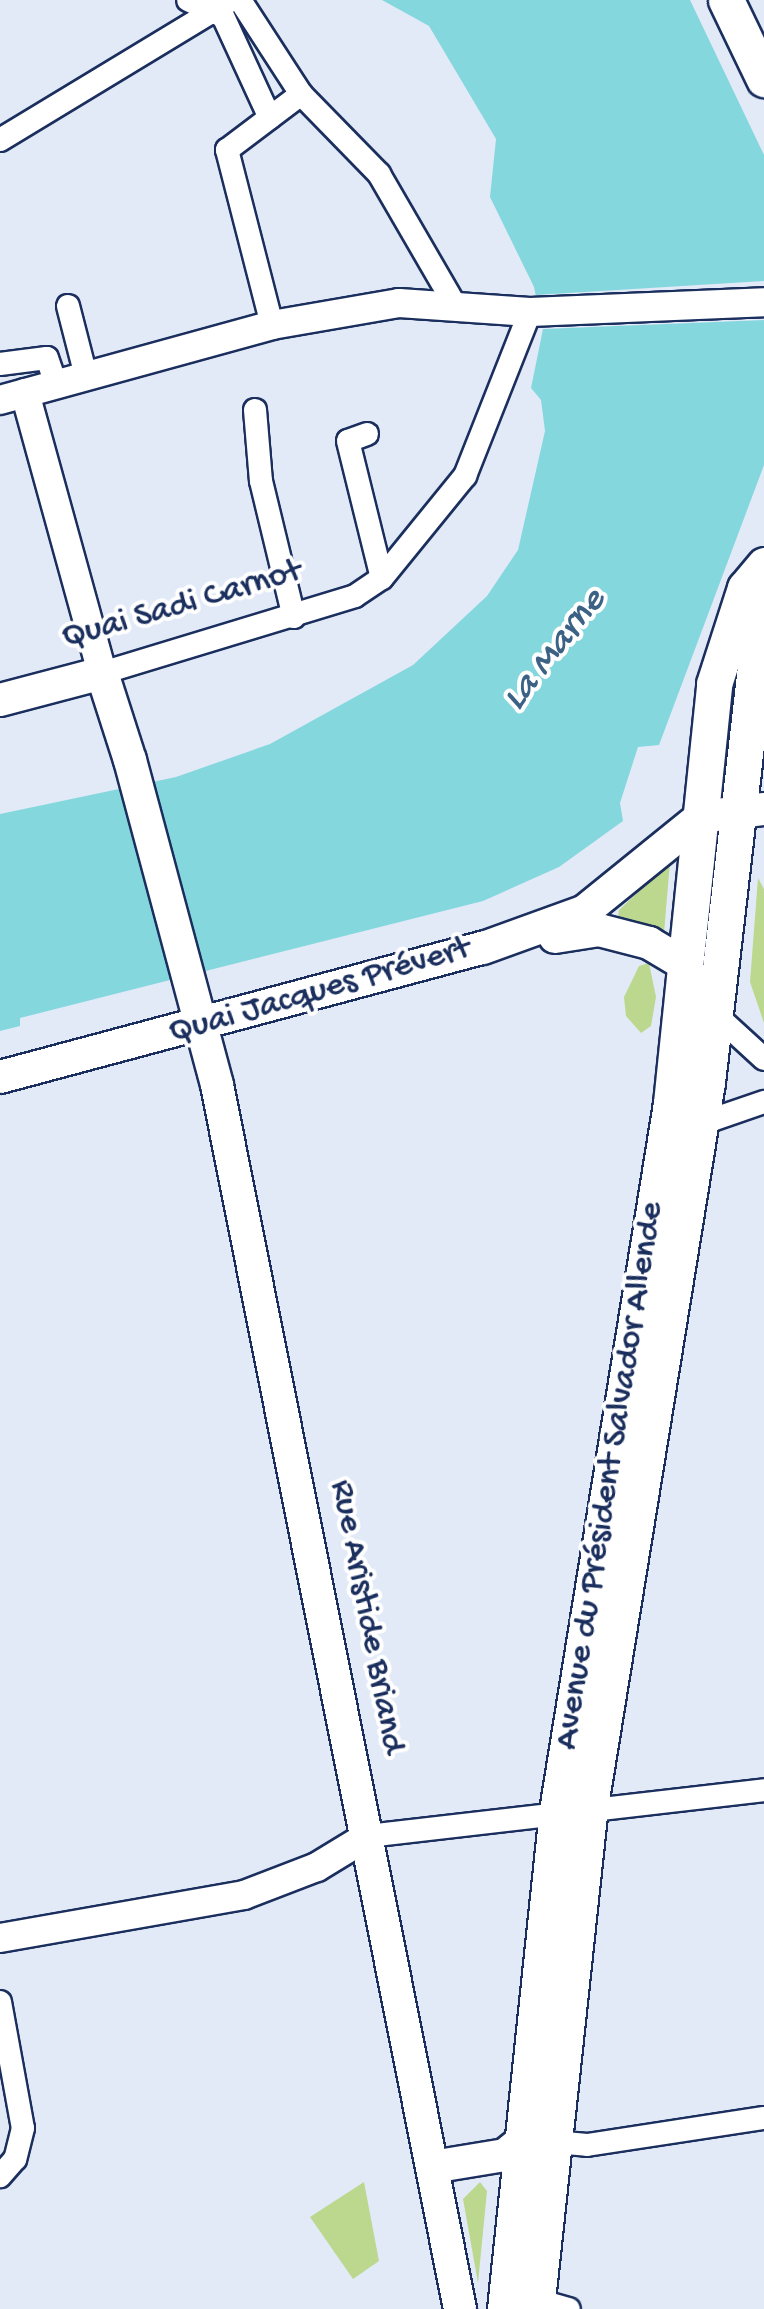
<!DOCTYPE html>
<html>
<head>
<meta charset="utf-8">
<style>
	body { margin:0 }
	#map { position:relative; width:764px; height:2309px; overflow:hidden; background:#e2eaf8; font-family:"Gochi Hand",sans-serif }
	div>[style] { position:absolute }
	.green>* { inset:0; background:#bcd78e }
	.water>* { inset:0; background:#85d7de }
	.pier>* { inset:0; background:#e2eaf8 }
	.roads { filter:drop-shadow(2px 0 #1b2f5e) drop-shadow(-2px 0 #1b2f5e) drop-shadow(0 2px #1b2f5e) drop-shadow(0 -2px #1b2f5e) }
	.minor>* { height:22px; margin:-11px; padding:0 11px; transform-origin:11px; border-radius:11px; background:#fff }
	.tertiary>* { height:28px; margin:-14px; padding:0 14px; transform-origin:14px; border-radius:14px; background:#fff }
	.secondary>* { height:32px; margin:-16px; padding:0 16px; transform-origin:16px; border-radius:16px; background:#fff }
	.primary>* { height:35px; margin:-17.5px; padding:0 17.5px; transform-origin:17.5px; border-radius:17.5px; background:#fff }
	span { translate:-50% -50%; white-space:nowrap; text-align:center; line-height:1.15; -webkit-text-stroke:8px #fff; paint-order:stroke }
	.street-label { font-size:35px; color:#1b2f5e }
	.water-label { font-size:38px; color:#3b6184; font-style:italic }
</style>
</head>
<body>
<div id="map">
	<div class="green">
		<div style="clip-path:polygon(670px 862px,664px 933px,618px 917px,619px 910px)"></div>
		<div style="clip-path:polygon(758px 878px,764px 889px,764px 1023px,750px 982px)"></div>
		<div style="clip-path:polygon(649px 963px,656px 997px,651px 1026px,641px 1033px,626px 1016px,624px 997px,639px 966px)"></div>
		<div style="clip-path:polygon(364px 2182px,379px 2261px,353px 2279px,310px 2217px)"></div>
		<div style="clip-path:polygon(480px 2182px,487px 2191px,478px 2283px,463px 2199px)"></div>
	</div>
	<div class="water">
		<div style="clip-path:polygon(382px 0,690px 0,764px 155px,764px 465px,659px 745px,638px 747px,620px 803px,623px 821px,559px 867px,483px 901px,20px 1018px,20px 1026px,0 1031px,0 814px,176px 777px,270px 744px,413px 665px,487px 596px,518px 550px,545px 431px,541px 400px,531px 388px,543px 329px,534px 287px,490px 197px,496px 139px,429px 26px)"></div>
	</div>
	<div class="pier">
		<div style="clip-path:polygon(764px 281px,764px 320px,543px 329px,536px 295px)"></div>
	</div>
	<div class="roads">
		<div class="minor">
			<div style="left:188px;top:0;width:38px;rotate:25deg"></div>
			<div style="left:223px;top:16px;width:112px;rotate:65.3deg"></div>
			<div style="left:240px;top:0;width:112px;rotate:57deg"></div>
			<div style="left:301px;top:94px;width:112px;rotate:45.7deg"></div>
			<div style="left:379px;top:174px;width:154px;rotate:59.9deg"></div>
			<div style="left:0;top:140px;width:270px;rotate:-31.2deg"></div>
			<div style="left:68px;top:306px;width:72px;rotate:75.6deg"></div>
			<div style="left:272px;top:325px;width:181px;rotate:-104.4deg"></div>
			<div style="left:227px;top:150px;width:93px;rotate:-37.1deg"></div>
			<div style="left:0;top:364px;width:47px;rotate:-7.3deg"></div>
			<div style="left:47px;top:358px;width:28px;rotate:71deg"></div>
			<div style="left:255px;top:410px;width:71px;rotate:85.2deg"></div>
			<div style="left:261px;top:481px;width:140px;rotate:76.4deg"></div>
			<div style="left:367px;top:434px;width:20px;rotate:160deg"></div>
			<div style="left:348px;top:441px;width:141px;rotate:76.1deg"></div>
			<div style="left:102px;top:673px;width:264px;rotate:-16.9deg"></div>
			<div style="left:355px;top:596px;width:32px;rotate:-34deg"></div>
			<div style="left:382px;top:578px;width:132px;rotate:-50.9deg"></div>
			<div style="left:465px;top:476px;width:176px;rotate:-68.4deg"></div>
			<div style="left:716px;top:1015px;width:65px;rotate:42.5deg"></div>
			<div style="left:700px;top:1124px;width:68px;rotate:-19deg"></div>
			<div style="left:368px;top:1836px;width:399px;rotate:-6.6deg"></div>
			<div style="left:0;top:2002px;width:128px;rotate:79.7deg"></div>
			<div style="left:23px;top:2128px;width:32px;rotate:104deg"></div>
			<div style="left:15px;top:2159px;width:23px;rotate:131deg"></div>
			<div style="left:554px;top:2142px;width:33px;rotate:5deg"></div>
			<div style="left:587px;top:2145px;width:179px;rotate:-8.7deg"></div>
			<div style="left:537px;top:2300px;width:33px;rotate:16deg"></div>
		</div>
		<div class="tertiary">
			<div style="left:25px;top:393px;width:290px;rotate:74.6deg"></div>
			<div style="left:0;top:400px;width:282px;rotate:-15.4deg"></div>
			<div style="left:272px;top:325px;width:129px;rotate:-9.8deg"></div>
			<div style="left:399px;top:303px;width:131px;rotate:3.9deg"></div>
			<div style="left:530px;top:312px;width:234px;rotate:-2.4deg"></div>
			<div style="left:0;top:1938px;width:248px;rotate:-10deg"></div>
			<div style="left:244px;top:1895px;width:78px;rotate:-21deg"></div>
			<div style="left:317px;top:1867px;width:60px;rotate:-31.3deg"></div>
		</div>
		<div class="secondary">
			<div style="left:0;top:700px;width:106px;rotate:-14.8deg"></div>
			<div style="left:102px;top:673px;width:91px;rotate:72.2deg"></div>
			<div style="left:130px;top:760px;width:336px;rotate:75deg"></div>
			<div style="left:217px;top:1085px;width:1248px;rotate:78.77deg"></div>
			<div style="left:555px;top:937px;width:45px;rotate:-9deg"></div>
			<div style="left:599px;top:930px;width:52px;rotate:14.6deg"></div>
			<div style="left:649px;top:943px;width:43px;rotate:30.7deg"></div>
			<div style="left:686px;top:965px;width:21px;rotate:76deg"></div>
			<div style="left:0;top:1077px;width:500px;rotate:-15deg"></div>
			<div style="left:483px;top:948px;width:109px;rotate:-19.9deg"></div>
			<div style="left:585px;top:911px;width:149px;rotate:-39deg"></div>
			<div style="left:701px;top:817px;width:64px;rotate:-7.2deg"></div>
			<div style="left:432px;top:2167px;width:74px;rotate:-9.3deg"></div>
			<div style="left:505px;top:2155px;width:21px;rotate:-39deg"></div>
		</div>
		<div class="primary">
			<div style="left:726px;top:0;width:88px;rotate:64.3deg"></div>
			<div style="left:505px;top:2309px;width:501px;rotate:-84.04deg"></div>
			<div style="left:557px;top:1811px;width:717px;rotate:-80.85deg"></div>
			<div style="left:671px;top:1103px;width:421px;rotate:-84.1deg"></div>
			<div style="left:714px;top:684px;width:101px;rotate:-72.1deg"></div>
			<div style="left:745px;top:588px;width:30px;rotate:-50deg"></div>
			<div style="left:536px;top:2309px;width:507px;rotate:-83.88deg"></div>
			<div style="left:590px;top:1805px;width:732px;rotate:-80.81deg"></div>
			<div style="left:707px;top:1082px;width:499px;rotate:-83.4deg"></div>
		</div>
	</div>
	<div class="street-label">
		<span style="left:182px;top:606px;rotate:-16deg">Quai Sadi Carnot</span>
		<span style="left:320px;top:992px;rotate:-16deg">Quai Jacques Prévert</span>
		<span style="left:611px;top:1476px;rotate:-81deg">Avenue du Président Salvador Allende</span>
		<span style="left:366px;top:1617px;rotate:79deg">Rue Aristide Briand</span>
	</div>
	<div class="water-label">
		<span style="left:556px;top:651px;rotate:-52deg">La Marne</span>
	</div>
</div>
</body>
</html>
